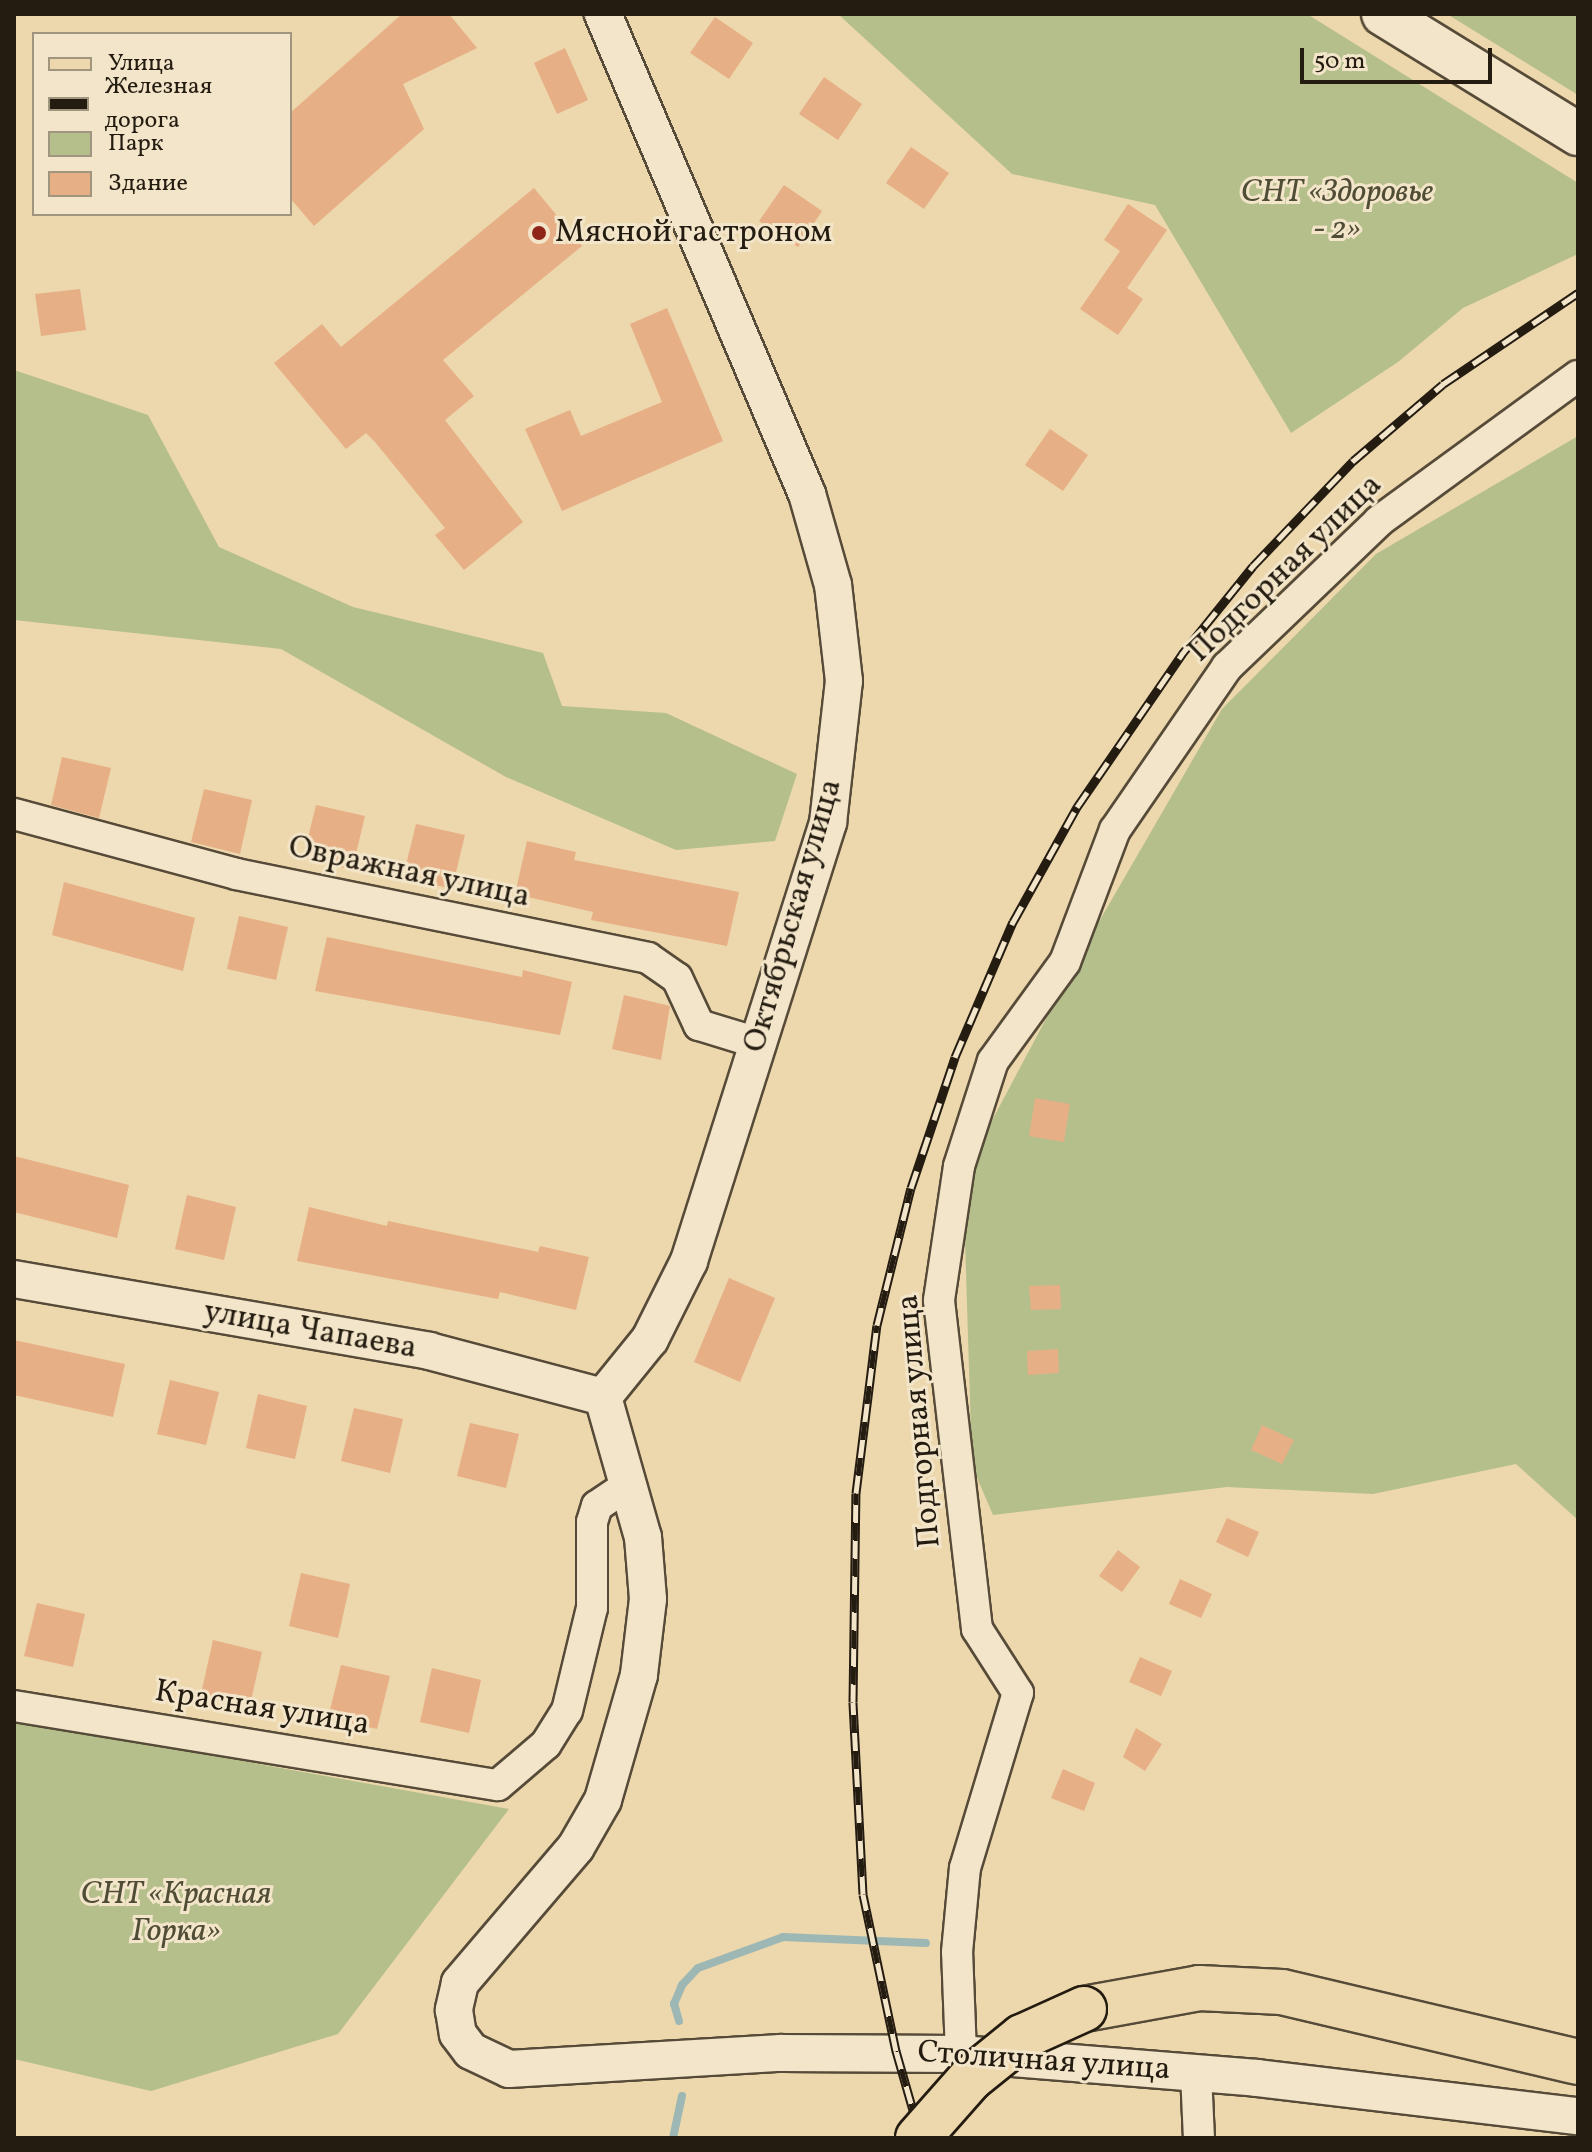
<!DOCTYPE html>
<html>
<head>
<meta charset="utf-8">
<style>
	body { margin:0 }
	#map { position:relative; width:1592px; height:2152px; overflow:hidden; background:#edd7ac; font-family:Vollkorn,serif }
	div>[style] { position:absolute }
	.green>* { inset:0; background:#b5bf8c }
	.stream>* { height:8px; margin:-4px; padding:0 4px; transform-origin:4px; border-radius:4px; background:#9db7b4 }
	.building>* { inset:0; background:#e7af86 }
	.roads { filter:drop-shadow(2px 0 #564b38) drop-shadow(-2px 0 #564b38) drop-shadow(0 2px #564b38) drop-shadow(0 -2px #564b38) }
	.minor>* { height:30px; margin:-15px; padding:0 15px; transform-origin:15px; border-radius:15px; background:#f3e5c9 }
	.tertiary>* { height:36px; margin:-18px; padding:0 18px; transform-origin:18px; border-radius:18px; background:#f3e5c9 }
	.secondary>* { height:42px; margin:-21px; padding:0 21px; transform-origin:21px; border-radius:21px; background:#f3e5c9 }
	.primary>* { height:44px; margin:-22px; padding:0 22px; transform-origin:22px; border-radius:22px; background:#edd7ac }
	.rail>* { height:9px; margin-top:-4.5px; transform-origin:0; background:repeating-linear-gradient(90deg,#f3e5c9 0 18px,#241c11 0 36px); box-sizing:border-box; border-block:2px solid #241c11 }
	.bridges { filter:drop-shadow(2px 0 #241c11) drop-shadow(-2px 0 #241c11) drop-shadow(0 2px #241c11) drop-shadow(0 -2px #241c11) }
	.primary-bridge>* { height:44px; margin:-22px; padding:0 22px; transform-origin:22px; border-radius:22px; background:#edd7ac }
	.dots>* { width:22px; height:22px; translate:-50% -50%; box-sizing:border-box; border:4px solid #f3e5c9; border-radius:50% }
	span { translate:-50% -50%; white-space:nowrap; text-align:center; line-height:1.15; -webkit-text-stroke:6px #f3e5c9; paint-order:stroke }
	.park-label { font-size:32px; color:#504d36; font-style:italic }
	.poi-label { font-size:32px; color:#241c11 }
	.left { translate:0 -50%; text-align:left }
	.street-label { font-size:32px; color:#241c11 }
	.frame { position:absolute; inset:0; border:16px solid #241c11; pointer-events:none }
	.legend { position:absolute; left:32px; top:32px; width:260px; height:184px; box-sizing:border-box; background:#f3e5c9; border:2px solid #a0957f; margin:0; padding:10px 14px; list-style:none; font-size:24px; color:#241c11 }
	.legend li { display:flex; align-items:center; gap:16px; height:40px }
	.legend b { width:40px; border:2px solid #a0957f }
	.scale { position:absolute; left:1300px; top:48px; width:192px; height:36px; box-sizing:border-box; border:4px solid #241c11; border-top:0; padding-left:10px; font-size:24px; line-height:28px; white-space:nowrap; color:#241c11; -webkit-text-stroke:6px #f3e5c9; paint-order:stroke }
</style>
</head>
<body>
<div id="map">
	<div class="green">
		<div style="clip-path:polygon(838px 14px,1307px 14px,1578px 183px,1578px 254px,1463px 308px,1398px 362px,1291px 433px,1155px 205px,1012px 174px)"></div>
		<div style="clip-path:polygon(1447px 14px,1578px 14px,1578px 95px)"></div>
		<div style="clip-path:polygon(14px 370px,148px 415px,219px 547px,353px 607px,543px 653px,562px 706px,666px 713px,797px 774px,775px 841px,676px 850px,506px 777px,281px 649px,14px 620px)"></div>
		<div style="clip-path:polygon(1578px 436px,1578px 1520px,1516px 1464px,1373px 1494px,1227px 1487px,993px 1515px,972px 1466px,963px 1175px,1082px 951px,1222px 709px,1376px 554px)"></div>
		<div style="clip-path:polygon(14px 1720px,509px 1809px,338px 2034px,151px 2091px,14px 2059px)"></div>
	</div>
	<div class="stream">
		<div style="left:679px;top:2021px;width:18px;rotate:-106deg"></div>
		<div style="left:674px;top:2004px;width:21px;rotate:-67deg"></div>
		<div style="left:682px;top:1985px;width:23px;rotate:-47deg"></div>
		<div style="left:698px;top:1968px;width:90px;rotate:-20deg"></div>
		<div style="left:783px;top:1937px;width:143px;rotate:2.4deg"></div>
		<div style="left:673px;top:2138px;width:43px;rotate:-77.9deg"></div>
	</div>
	<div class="building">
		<div style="clip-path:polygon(402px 14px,449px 14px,477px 48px,403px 84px,424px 129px,314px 226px,290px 198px,290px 113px)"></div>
		<div style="clip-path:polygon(715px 17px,753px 43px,729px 79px,690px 53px)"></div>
		<div style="clip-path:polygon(565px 48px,588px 100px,557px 114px,534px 63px)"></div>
		<div style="clip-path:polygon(824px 77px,862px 104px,838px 140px,799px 114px)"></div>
		<div style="clip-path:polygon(911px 147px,949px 173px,924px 209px,886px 183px)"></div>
		<div style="clip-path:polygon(784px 185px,822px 211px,798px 247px,759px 221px)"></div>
		<div style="clip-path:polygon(534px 188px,582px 246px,443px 360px,474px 396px,445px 420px,523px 522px,464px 570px,435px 535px,445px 528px,375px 442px,366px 433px,346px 449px,274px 363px,322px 324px,341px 347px)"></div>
		<div style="clip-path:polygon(1128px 204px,1167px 230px,1127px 288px,1143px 299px,1118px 335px,1080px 309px,1120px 251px,1104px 240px)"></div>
		<div style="clip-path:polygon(80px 289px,86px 330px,41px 336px,35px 294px)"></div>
		<div style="clip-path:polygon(667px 308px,723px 441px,562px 511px,525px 429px,570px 410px,581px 436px,662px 402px,630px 324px)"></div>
		<div style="clip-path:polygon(1050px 429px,1088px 455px,1063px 491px,1025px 465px)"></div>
		<div style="clip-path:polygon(62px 757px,111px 768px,99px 818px,51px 805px)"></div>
		<div style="clip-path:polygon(204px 789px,252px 800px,240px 854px,191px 842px)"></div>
		<div style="clip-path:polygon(316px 805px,365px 816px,352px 870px,303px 858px)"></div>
		<div style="clip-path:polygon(416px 824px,465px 835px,452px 889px,403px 877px)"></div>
		<div style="clip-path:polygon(527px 841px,576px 852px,574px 860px,739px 892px,727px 946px,591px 920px,593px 912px,515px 894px)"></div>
		<div style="clip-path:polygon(64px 882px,195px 918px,183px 971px,52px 935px)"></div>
		<div style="clip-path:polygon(239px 916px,288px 927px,276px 980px,227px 969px)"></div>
		<div style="clip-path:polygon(327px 937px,522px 977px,523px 970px,572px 982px,560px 1035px,315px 991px)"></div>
		<div style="clip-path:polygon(624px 995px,670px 1006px,661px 1060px,612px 1049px)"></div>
		<div style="clip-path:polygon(1035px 1098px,1070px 1104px,1064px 1142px,1029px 1136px)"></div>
		<div style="clip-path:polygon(14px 1156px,129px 1185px,117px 1238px,14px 1212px)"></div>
		<div style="clip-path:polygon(187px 1195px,236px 1207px,224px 1260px,175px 1249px)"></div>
		<div style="clip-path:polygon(309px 1207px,387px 1226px,388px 1221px,538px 1252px,540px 1246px,589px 1257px,576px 1310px,500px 1292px,498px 1299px,297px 1261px)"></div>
		<div style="clip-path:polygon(729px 1278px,775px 1298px,740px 1382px,694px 1362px)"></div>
		<div style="clip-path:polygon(1060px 1285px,1061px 1309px,1031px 1310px,1029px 1286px)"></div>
		<div style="clip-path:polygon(14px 1340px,125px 1364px,113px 1417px,14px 1395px)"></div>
		<div style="clip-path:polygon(1058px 1349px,1059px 1373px,1028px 1375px,1027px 1351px)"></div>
		<div style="clip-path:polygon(170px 1380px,219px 1392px,206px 1445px,157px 1434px)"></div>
		<div style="clip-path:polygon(258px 1394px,307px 1406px,295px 1459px,246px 1448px)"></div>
		<div style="clip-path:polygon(354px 1408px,403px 1419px,390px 1473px,341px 1461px)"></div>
		<div style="clip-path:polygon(470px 1423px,519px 1434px,506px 1488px,457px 1476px)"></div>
		<div style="clip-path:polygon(1262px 1425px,1294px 1440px,1282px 1464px,1251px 1450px)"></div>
		<div style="clip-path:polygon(1227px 1518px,1259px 1532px,1248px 1557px,1216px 1542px)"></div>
		<div style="clip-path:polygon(1118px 1550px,1140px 1567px,1122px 1592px,1099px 1576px)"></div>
		<div style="clip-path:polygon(301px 1573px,350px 1584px,338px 1638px,289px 1626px)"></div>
		<div style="clip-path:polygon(1180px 1579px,1212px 1594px,1201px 1618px,1169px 1604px)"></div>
		<div style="clip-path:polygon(37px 1603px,85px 1614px,73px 1667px,24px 1656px)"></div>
		<div style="clip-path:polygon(213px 1640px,262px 1652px,250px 1705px,201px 1694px)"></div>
		<div style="clip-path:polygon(1140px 1657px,1172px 1671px,1161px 1696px,1129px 1682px)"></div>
		<div style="clip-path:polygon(341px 1665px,390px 1676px,377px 1729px,328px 1718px)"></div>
		<div style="clip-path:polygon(432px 1668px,481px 1680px,469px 1733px,420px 1722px)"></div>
		<div style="clip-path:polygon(1136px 1728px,1162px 1744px,1145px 1771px,1123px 1757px)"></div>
		<div style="clip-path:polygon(1063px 1769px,1095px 1783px,1084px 1811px,1051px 1798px)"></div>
	</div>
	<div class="roads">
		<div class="minor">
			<div style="left:14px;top:814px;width:230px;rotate:15.1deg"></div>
			<div style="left:236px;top:874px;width:420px;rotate:11.5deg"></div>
			<div style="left:648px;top:958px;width:35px;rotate:35deg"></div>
			<div style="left:677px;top:978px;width:52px;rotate:64.9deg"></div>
			<div style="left:699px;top:1025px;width:62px;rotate:17deg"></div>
			<div style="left:14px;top:1706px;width:490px;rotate:9.3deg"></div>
			<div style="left:498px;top:1785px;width:63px;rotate:-40.5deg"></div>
			<div style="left:546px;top:1744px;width:39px;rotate:-58deg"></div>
			<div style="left:567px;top:1711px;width:106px;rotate:-76.4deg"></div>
			<div style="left:592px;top:1608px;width:86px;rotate:-90deg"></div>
			<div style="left:592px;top:1522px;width:17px;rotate:-73deg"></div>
			<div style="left:597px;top:1506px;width:37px;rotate:-34deg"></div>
			<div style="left:961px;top:2054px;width:102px;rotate:-92.2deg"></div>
			<div style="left:957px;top:1952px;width:84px;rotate:-84.6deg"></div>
			<div style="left:965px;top:1868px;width:183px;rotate:-73.2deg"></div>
			<div style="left:1018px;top:1693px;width:76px;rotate:-122.6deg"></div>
			<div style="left:977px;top:1629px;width:331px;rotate:-96.6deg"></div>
			<div style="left:939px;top:1300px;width:135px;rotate:-81.5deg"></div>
			<div style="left:959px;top:1166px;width:110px;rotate:-72.1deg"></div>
			<div style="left:993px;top:1061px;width:122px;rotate:-54deg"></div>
			<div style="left:1065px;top:962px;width:141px;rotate:-69.3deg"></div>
			<div style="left:1115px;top:830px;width:198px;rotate:-55.5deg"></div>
			<div style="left:1227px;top:667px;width:211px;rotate:-43.8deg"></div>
			<div style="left:1379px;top:521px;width:246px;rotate:-36.1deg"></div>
			<div style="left:1196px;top:2073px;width:65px;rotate:87.4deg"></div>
		</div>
		<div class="tertiary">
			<div style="left:14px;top:1279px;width:421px;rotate:9.8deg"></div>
			<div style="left:429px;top:1351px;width:180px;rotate:14.8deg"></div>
			<div style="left:603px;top:1397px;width:146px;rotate:74.1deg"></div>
			<div style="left:643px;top:1537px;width:62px;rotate:85.4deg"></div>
			<div style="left:648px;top:1599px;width:77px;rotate:96.8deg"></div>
			<div style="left:639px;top:1675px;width:130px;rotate:106.1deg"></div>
			<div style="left:603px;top:1800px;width:54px;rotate:119.9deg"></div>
			<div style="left:576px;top:1847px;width:179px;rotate:130.5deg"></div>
			<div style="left:460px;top:1983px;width:28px;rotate:103deg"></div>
			<div style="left:454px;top:2010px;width:24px;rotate:81deg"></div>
			<div style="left:458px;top:2034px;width:21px;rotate:53deg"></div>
			<div style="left:471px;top:2051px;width:42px;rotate:25.3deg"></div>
			<div style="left:509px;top:2069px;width:272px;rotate:-3.4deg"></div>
			<div style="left:781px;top:2053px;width:180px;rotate:0.3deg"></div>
			<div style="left:961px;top:2054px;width:297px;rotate:4.6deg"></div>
			<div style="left:1257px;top:2078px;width:323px;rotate:6.8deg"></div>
			<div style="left:603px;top:1397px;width:75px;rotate:-51deg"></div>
			<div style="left:650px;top:1339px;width:87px;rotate:-63.4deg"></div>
			<div style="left:689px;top:1261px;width:460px;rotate:-72.4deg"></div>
			<div style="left:828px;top:823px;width:143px;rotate:-83.6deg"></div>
			<div style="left:844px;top:681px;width:97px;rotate:-96.5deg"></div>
			<div style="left:833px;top:585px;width:95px;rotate:-105.9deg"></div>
			<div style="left:807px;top:494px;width:522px;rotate:-113.03deg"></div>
		</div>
		<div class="secondary">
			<div style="left:1383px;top:14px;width:229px;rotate:31.6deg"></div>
		</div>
		<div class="primary">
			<div style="left:1084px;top:2009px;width:117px;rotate:-10.3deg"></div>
			<div style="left:1199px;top:1988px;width:83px;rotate:2.8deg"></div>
			<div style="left:1282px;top:1992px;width:304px;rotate:13.3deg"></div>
		</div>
	</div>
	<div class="rail">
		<div style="left:921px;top:2138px;width:91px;rotate:-106deg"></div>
		<div style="left:896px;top:2051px;width:160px;rotate:-101.9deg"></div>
		<div style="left:863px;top:1894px;width:192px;rotate:-93deg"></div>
		<div style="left:853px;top:1702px;width:209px;rotate:-89.2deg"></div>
		<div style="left:856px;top:1493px;width:169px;rotate:-82.9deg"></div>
		<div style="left:877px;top:1325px;width:141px;rotate:-76.1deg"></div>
		<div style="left:911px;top:1188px;width:138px;rotate:-71.4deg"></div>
		<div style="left:955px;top:1057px;width:147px;rotate:-66.8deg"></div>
		<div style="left:1013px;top:922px;width:132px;rotate:-60.9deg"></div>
		<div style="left:1077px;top:807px;width:186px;rotate:-55.5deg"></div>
		<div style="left:1182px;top:654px;width:113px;rotate:-51.1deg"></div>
		<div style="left:1253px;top:566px;width:145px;rotate:-46.4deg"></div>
		<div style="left:1353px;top:461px;width:118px;rotate:-40.5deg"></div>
		<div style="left:1443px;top:384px;width:163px;rotate:-34deg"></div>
	</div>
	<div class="bridges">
		<div class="primary-bridge">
			<div style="left:918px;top:2138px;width:79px;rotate:-48.6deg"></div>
			<div style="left:970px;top:2079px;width:67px;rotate:-38.9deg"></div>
			<div style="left:1022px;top:2037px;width:68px;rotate:-24.3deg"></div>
		</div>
	</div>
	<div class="dots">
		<div style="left:539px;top:233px;background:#8f2418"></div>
	</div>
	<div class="park-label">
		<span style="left:1337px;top:212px">СНТ «Здоровье<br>- 2»</span>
		<span style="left:176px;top:1914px">СНТ «Красная<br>Горка»</span>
	</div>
	<div class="poi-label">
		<span class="left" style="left:555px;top:233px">Мясной гастроном</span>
	</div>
	<div class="street-label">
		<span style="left:1286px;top:569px;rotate:-44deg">Подгорная улица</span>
		<span style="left:409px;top:873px;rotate:12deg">Овражная улица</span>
		<span style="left:794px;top:916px;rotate:-74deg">Октябрьская улица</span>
		<span style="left:310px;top:1331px;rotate:10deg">улица Чапаева</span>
		<span style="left:920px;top:1421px;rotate:-95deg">Подгорная улица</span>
		<span style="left:262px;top:1709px;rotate:9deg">Красная улица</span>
		<span style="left:1044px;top:2062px;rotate:4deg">Столичная улица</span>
	</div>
	<div class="frame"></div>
	<ul class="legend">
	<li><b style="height:10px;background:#edd7ac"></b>Улица</li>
	<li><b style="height:10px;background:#241c11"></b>Железная дорога</li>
	<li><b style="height:22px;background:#b5bf8c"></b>Парк</li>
	<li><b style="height:22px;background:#e7af86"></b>Здание</li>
	</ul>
	<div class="scale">50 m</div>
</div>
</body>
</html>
